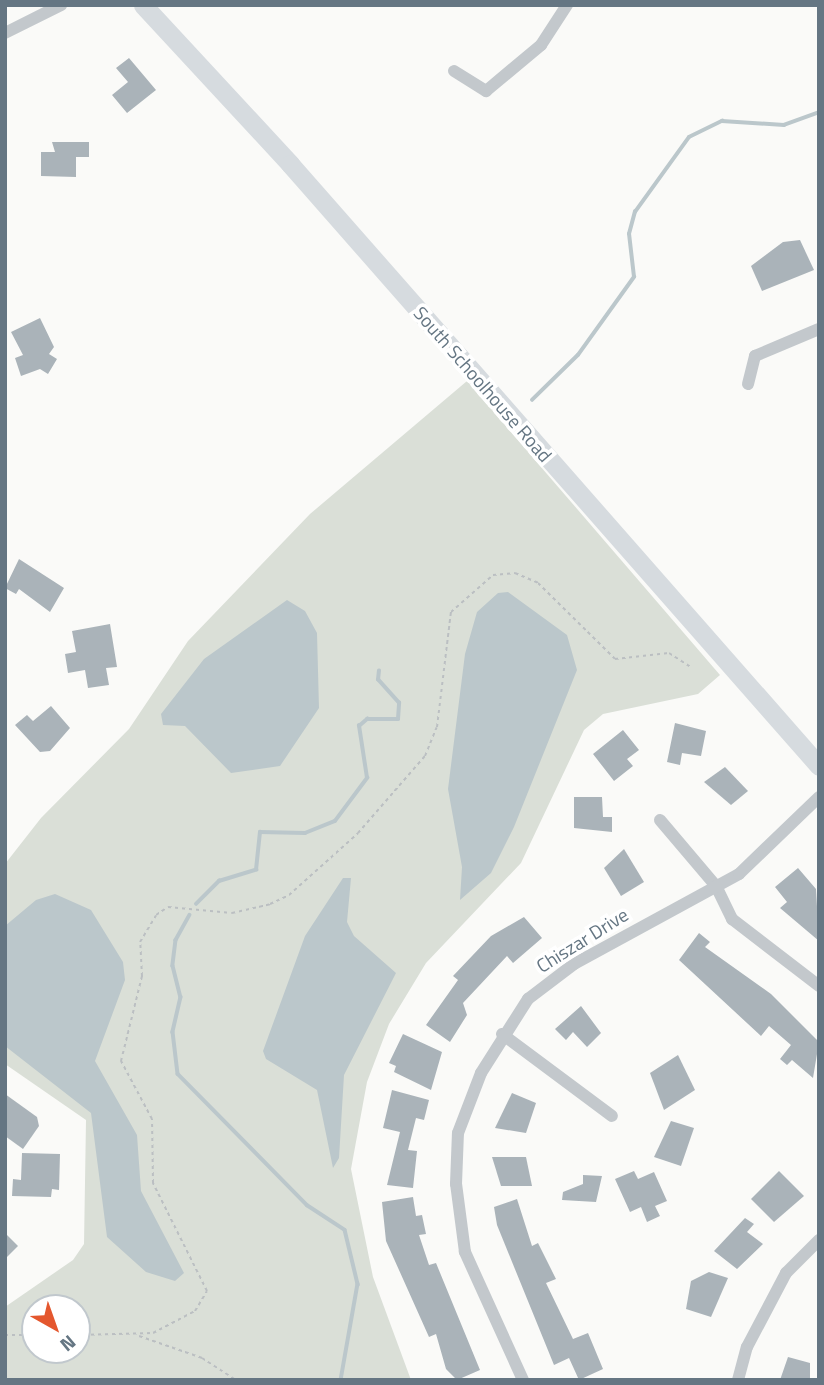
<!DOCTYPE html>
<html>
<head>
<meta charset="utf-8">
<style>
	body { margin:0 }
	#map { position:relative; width:824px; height:1385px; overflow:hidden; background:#fafaf8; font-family:"Titillium Web",sans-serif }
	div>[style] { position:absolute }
	.green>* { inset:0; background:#dadfd7 }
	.water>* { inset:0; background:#bbc7cb }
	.stream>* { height:3.5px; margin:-1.75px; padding:0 1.75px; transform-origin:1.75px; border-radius:1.75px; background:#bbc7cb }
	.building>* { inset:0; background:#aab3b9 }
	.path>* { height:2px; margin-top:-1px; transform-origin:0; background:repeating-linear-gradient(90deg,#bbbfc2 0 3.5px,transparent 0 7px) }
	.street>* { height:12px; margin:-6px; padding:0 6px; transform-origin:6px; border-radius:6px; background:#c3c8cc }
	.secondary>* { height:19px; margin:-9.5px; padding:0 9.5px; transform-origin:9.5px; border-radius:9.5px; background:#d6dbdf }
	span { translate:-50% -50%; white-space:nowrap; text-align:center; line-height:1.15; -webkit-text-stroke:7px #fff; paint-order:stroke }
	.street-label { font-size:19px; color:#657683 }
	.frame { position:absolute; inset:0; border:7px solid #657683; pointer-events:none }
	.north { position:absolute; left:21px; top:1294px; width:70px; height:70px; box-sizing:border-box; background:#fff; border:2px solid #c1c8cd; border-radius:50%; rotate:140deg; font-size:19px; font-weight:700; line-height:28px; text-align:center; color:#657683 }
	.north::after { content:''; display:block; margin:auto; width:24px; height:32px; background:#e4572e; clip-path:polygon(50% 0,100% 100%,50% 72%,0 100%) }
</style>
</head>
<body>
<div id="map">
	<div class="green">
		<div style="clip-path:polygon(evenodd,467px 381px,720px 675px,698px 694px,603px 714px,584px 730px,521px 863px,426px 963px,389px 1024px,367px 1082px,351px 1169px,373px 1277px,411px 1380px,5px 1380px,5px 1307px,73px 1260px,84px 1244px,86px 1120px,5px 1064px,5px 864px,41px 818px,129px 729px,188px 641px,310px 514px,467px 381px,35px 1308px,77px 1308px,77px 1350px,35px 1350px,35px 1308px)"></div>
	</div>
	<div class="water">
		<div style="clip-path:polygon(508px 592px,567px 635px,577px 670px,514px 827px,491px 873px,460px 900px,462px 867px,448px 789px,465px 654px,477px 612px,498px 593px)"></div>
		<div style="clip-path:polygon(287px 600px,305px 611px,317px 633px,319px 708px,280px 766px,231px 773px,185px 726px,163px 725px,161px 714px,204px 659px)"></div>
		<div style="clip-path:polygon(343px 878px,351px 878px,347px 922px,354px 936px,396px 973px,344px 1075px,339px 1158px,333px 1168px,317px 1090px,266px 1059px,263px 1051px,305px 936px)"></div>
		<div style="clip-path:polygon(55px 894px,91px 910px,123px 962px,125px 980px,95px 1061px,137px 1135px,141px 1191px,184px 1273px,175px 1281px,146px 1272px,107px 1237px,91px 1113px,5px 1046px,5px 926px,36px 900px)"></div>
	</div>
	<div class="stream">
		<div style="left:532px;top:400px;width:64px;rotate:-44.4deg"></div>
		<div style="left:578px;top:355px;width:96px;rotate:-54.3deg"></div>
		<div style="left:634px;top:277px;width:43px;rotate:-96.6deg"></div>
		<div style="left:629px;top:234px;width:23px;rotate:-75deg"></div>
		<div style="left:635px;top:212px;width:92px;rotate:-54.2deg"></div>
		<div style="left:689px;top:137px;width:37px;rotate:-26deg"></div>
		<div style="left:722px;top:121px;width:62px;rotate:3.7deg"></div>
		<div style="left:784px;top:125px;width:37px;rotate:-20deg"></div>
		<div style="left:196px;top:904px;width:33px;rotate:-45deg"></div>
		<div style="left:219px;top:881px;width:39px;rotate:-17deg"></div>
		<div style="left:256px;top:870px;width:38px;rotate:-84deg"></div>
		<div style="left:260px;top:832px;width:45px;rotate:1.3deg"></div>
		<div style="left:305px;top:833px;width:32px;rotate:-22deg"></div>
		<div style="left:335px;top:821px;width:54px;rotate:-53.3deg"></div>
		<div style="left:367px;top:778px;width:53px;rotate:-98.7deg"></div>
		<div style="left:359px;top:726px;width:11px;rotate:-41deg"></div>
		<div style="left:367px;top:719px;width:31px"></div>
		<div style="left:398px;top:719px;width:16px;rotate:-86deg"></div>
		<div style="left:399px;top:703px;width:31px;rotate:-132deg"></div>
		<div style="left:378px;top:680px;width:9px;rotate:-84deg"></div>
		<div style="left:190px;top:915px;width:29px;rotate:119deg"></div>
		<div style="left:176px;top:940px;width:26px;rotate:97deg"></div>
		<div style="left:173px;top:966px;width:32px;rotate:76deg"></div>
		<div style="left:181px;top:997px;width:36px;rotate:103deg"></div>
		<div style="left:173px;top:1032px;width:42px;rotate:83.2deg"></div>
		<div style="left:178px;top:1074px;width:184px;rotate:45.4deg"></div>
		<div style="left:307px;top:1205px;width:45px;rotate:33.3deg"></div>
		<div style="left:345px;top:1230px;width:56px;rotate:76.5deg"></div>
		<div style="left:358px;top:1284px;width:97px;rotate:100deg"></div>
	</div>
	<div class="building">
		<div style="clip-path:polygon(129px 58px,156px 90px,127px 113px,112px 95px,128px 82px,116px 68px)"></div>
		<div style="clip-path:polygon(52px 142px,89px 142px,89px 157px,76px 157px,76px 177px,41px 176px,41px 152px,55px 152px)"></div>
		<div style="clip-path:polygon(800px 240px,814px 270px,762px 291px,751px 266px,783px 242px)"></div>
		<div style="clip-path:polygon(40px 318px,54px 347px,49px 354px,57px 359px,48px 374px,40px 369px,21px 376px,15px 358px,23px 355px,11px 332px)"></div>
		<div style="clip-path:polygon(19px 559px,64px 588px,50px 612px,19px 589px,16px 594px,5px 588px)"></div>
		<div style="clip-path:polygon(110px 624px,117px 667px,106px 668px,109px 685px,88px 688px,85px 670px,68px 673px,65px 654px,76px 652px,72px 631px)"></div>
		<div style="clip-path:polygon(51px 706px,70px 728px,50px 751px,40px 752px,15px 725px,27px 715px,33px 721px)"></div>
		<div style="clip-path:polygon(675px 723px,706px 731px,701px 756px,682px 753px,680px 765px,667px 762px)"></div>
		<div style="clip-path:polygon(623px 730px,639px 750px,627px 759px,633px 766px,614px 781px,593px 754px)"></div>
		<div style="clip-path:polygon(725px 767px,748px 791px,731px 805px,704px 782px)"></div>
		<div style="clip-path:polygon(574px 797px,602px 797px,603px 817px,612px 817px,612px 832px,574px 828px)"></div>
		<div style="clip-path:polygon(624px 849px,644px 882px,621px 896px,604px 868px)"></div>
		<div style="clip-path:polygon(798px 868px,816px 889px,819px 941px,780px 908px,787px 902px,775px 887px)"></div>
		<div style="clip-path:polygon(524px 917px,542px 938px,513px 963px,507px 956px,463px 1003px,467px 1015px,450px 1042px,426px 1025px,458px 980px,453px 976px,491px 936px)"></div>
		<div style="clip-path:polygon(699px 933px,710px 942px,705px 947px,771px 994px,819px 1042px,813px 1078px,792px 1060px,787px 1065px,780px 1059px,791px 1045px,769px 1026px,761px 1036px,679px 960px)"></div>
		<div style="clip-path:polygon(581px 1006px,601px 1033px,587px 1047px,573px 1032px,566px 1040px,555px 1029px)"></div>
		<div style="clip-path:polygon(403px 1034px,442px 1052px,431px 1090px,394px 1072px,396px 1066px,389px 1063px)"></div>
		<div style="clip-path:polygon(678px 1055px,695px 1090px,664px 1110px,650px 1073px)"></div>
		<div style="clip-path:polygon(392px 1090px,429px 1100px,424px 1120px,416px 1118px,408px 1150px,417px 1151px,413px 1188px,387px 1185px,400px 1132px,383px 1128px)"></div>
		<div style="clip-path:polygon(512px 1093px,536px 1103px,526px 1133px,495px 1128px)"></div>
		<div style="clip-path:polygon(5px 1094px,37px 1117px,39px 1126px,23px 1149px,5px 1136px)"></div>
		<div style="clip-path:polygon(671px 1121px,694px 1128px,681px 1166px,654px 1157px)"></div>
		<div style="clip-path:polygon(22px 1153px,60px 1154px,59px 1190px,52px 1189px,51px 1197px,12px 1196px,13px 1179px,21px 1180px)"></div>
		<div style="clip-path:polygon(492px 1157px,526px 1157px,532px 1186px,501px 1186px)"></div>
		<div style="clip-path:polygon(634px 1171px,638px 1179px,654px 1172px,667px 1201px,655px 1206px,660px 1216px,647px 1222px,641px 1207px,630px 1212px,615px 1179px)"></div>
		<div style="clip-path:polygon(779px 1171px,804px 1196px,774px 1222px,751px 1199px)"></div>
		<div style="clip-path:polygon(583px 1175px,602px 1176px,596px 1202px,562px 1200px,563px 1192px,583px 1184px)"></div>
		<div style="clip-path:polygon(413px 1197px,416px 1216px,422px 1215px,426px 1234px,419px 1235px,429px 1265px,436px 1263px,480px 1370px,457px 1380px,446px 1369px,436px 1334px,429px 1337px,386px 1241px,382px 1202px)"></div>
		<div style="clip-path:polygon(517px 1199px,532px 1246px,538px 1243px,556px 1279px,546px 1283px,573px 1339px,588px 1333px,603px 1369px,579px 1380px,569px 1358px,554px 1365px,497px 1225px,494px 1207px)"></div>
		<div style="clip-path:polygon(745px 1218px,754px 1224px,747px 1232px,763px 1244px,737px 1269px,714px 1251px)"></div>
		<div style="clip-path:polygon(5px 1233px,18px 1246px,5px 1259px)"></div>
		<div style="clip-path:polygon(709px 1272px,728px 1278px,711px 1317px,686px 1309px,691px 1281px)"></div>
		<div style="clip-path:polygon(788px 1357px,810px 1363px,810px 1380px,780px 1380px)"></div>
	</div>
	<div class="path">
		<div style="left:5px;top:1335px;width:30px"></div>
		<div style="left:77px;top:1335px;width:76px;rotate:-1.5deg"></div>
		<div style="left:153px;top:1333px;width:47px;rotate:-27.6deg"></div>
		<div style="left:195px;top:1311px;width:23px;rotate:-59deg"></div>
		<div style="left:207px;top:1291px;width:121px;rotate:-116.6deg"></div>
		<div style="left:153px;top:1183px;width:64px;rotate:-90.9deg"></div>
		<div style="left:152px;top:1119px;width:66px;rotate:-118.1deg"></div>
		<div style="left:121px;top:1061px;width:88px;rotate:-76.1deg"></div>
		<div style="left:142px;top:976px;width:34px;rotate:-93deg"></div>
		<div style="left:140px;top:942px;width:31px;rotate:-59deg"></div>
		<div style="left:156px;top:915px;width:14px;rotate:-34deg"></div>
		<div style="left:168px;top:907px;width:64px;rotate:5.4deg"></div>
		<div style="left:232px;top:913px;width:39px;rotate:-13deg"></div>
		<div style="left:270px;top:904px;width:21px;rotate:-25deg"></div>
		<div style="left:289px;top:895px;width:93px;rotate:-41.9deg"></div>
		<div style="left:358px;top:833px;width:102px;rotate:-49deg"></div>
		<div style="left:425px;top:756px;width:31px;rotate:-68deg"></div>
		<div style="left:437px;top:727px;width:116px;rotate:-83.1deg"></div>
		<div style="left:451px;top:612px;width:56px;rotate:-41.4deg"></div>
		<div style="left:493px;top:575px;width:22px;rotate:-5deg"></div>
		<div style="left:515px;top:573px;width:25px;rotate:23deg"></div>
		<div style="left:538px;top:583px;width:108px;rotate:44.6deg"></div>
		<div style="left:615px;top:659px;width:54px;rotate:-6.3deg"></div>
		<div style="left:669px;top:653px;width:27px;rotate:33deg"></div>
		<div style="left:139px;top:1336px;width:67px;rotate:19.2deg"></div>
		<div style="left:202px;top:1358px;width:40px;rotate:32.9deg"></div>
	</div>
	<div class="street">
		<div style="left:5px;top:33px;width:63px;rotate:-26.6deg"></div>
		<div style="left:454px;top:71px;width:38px;rotate:32deg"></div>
		<div style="left:486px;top:91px;width:72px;rotate:-39.9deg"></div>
		<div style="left:541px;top:45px;width:48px;rotate:-57deg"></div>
		<div style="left:748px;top:384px;width:29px;rotate:-76deg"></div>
		<div style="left:755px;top:356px;width:69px;rotate:-22.9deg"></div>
		<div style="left:660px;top:820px;width:87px;rotate:49.7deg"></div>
		<div style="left:716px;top:886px;width:37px;rotate:64deg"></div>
		<div style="left:732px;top:919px;width:110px;rotate:37.6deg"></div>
		<div style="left:502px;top:1034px;width:137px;rotate:36.7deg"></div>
		<div style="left:523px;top:1380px;width:141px;rotate:-114.4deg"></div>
		<div style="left:465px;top:1252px;width:69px;rotate:-97.5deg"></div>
		<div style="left:456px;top:1184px;width:51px;rotate:-87.8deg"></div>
		<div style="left:458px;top:1133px;width:64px;rotate:-69deg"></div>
		<div style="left:481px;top:1073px;width:88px;rotate:-57.6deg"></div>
		<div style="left:528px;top:999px;width:58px;rotate:-37.3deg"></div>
		<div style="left:574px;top:964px;width:188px;rotate:-28.6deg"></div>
		<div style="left:739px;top:874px;width:111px;rotate:-43.9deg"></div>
		<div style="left:738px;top:1380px;width:34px;rotate:-75deg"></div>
		<div style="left:747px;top:1347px;width:84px;rotate:-62.2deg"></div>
		<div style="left:786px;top:1273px;width:47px;rotate:-45deg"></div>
	</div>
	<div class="secondary">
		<div style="left:143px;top:5px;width:217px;rotate:47.2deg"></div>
		<div style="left:290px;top:164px;width:801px;rotate:48.69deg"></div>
	</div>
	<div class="street-label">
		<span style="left:483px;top:384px;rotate:49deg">South Schoolhouse Road</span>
		<span style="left:582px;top:940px;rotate:-32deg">Chiszar Drive</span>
	</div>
	<div class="frame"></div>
	<div class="north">N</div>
</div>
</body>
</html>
